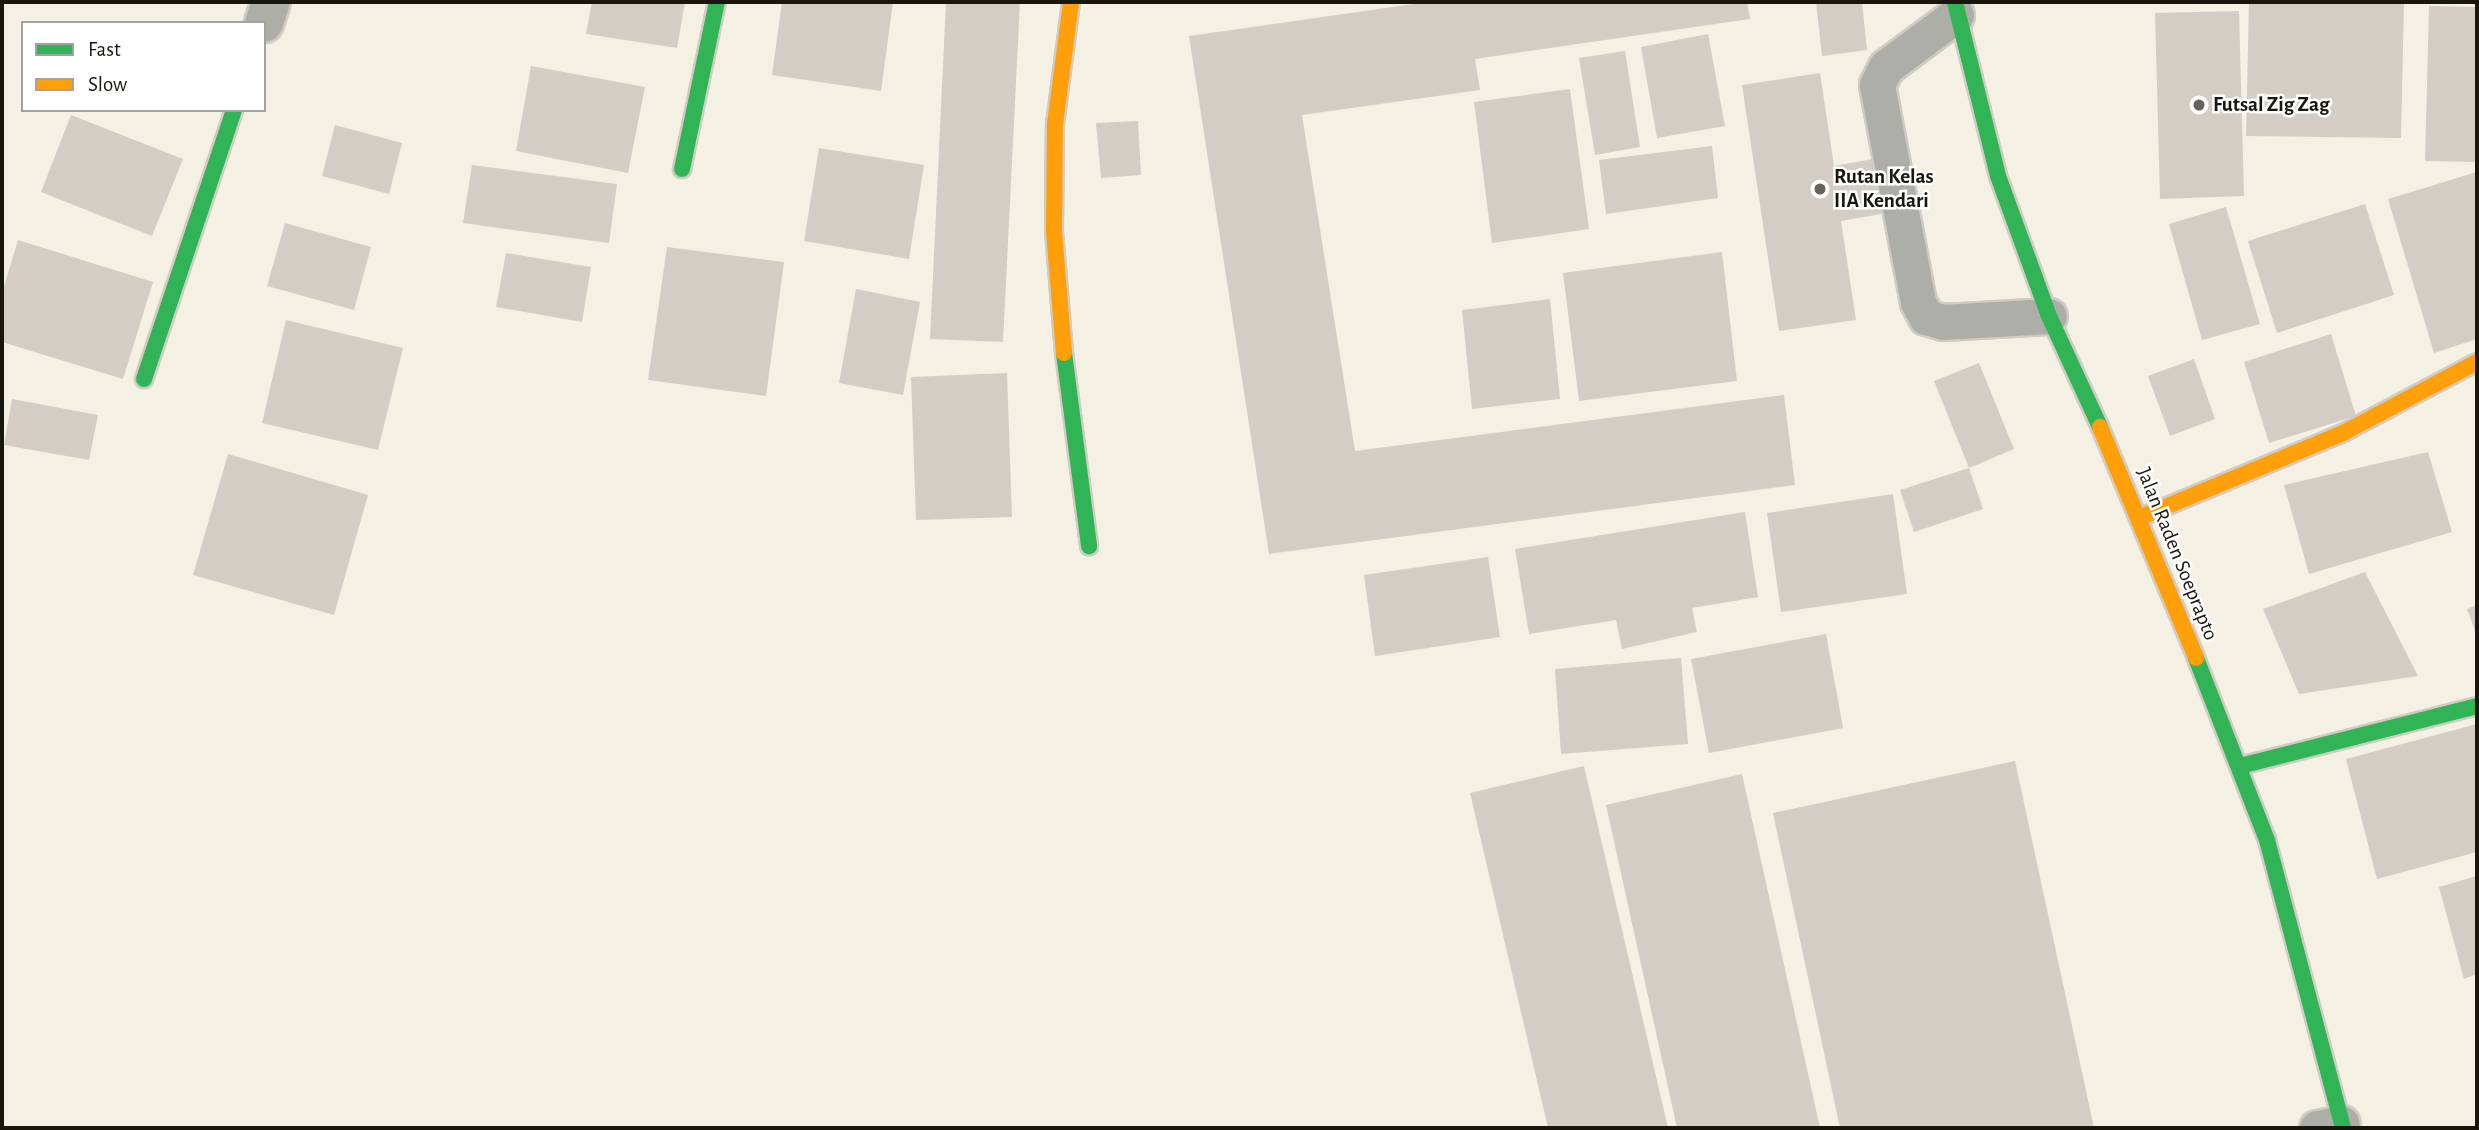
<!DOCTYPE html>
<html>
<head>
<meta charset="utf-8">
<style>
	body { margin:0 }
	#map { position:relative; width:2479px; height:1130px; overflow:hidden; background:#f5f0e4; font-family:"Alegreya Sans",sans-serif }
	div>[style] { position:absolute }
	.building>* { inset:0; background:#d3cdc5 }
	.roads { filter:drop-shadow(2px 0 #d0ccc3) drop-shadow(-2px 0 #d0ccc3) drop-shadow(0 2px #d0ccc3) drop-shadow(0 -2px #d0ccc3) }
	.lane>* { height:35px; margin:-17.5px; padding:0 17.5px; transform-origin:17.5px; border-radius:17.5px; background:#aeaea9 }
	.street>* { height:38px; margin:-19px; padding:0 19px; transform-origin:19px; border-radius:19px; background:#aeaea9 }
	.fast>* { height:16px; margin:-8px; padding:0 8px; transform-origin:8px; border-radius:8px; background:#30b455 }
	.slow>* { height:16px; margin:-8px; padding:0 8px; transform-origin:8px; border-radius:8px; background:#ff9f0a }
	.dots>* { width:19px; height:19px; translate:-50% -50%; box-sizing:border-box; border:4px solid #fff; border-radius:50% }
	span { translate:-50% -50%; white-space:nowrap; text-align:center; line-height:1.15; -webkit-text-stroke:5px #fff; paint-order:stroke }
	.poi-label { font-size:21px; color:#19160e; font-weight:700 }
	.left { translate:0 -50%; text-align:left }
	.street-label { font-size:21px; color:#19160e }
	.frame { position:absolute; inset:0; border:4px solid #19160e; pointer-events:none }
	.legend { position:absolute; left:21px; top:21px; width:245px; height:91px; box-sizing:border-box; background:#fff; border:2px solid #a3a29f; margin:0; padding:9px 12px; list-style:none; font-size:21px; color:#19160e }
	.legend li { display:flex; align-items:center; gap:14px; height:35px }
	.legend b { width:35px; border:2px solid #a3a29f }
</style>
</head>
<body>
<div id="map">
	<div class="building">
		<div style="clip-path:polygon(592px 2px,685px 2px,677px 48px,586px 34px)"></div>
		<div style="clip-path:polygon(782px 2px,893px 2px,881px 91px,772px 75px)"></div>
		<div style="clip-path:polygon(946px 2px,1020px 2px,1003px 342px,930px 339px)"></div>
		<div style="clip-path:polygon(1427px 2px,1747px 2px,1750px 19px,1475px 59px,1480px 90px,1302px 115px,1355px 451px,1784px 395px,1795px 485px,1269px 554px,1189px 36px)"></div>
		<div style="clip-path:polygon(1816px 2px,1862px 2px,1867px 50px,1822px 56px)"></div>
		<div style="clip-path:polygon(2249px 2px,2404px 2px,2401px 138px,2246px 136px)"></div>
		<div style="clip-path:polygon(2429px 6px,2477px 7px,2477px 162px,2425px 161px)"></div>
		<div style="clip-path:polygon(2239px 11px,2244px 196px,2160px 199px,2155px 13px)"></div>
		<div style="clip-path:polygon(1708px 34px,1725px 126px,1657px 138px,1641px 47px)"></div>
		<div style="clip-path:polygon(1625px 51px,1640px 147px,1595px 155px,1579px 58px)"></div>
		<div style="clip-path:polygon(531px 66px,645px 87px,628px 173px,516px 151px)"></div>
		<div style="clip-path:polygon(1820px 73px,1834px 166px,1878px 158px,1887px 213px,1841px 221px,1856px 320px,1779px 331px,1742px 85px)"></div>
		<div style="clip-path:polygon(1570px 89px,1589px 229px,1492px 243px,1474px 102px)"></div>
		<div style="clip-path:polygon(71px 115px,183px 159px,152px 236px,41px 192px)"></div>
		<div style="clip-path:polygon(1138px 121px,1141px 175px,1101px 178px,1096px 123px)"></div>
		<div style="clip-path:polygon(335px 125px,402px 143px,389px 194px,322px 176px)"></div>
		<div style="clip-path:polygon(1712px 146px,1718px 198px,1606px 214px,1599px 160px)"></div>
		<div style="clip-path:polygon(819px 148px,924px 165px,909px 259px,804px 241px)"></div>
		<div style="clip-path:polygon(472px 165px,617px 184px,609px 243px,463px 223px)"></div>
		<div style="clip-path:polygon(2477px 172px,2477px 339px,2434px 353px,2388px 199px)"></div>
		<div style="clip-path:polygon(2365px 204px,2394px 295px,2277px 333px,2248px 241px)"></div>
		<div style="clip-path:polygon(2226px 207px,2260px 324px,2202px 340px,2169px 224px)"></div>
		<div style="clip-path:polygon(285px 223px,371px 247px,354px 310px,267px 286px)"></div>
		<div style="clip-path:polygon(18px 240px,153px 282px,123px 379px,2px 342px,2px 293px)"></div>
		<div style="clip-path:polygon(667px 247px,784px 262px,766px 396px,648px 380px)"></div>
		<div style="clip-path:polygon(1722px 252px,1737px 381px,1579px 401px,1563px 273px)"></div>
		<div style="clip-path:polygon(506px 253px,591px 267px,582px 322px,496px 307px)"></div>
		<div style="clip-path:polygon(856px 289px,920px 302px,903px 395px,839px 383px)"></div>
		<div style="clip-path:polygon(1550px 299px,1560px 399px,1472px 409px,1462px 310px)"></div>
		<div style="clip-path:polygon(286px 320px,403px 348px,378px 450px,262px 423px)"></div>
		<div style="clip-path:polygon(2331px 334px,2356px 416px,2269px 443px,2244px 362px)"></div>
		<div style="clip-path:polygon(2194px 359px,2215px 419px,2170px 436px,2148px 376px)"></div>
		<div style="clip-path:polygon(1979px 363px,2014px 449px,1969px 468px,1934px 381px)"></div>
		<div style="clip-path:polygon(1007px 373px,1012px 517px,916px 520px,911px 377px)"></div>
		<div style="clip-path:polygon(12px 399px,98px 415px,89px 460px,4px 445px)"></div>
		<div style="clip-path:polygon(2428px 452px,2452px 532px,2309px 574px,2284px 485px)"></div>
		<div style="clip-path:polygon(228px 454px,368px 495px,334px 615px,193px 575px)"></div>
		<div style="clip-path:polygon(1969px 468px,1983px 509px,1914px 532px,1900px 490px)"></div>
		<div style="clip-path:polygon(1893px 494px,1907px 594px,1781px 612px,1767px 513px)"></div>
		<div style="clip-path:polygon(1745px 512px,1758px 597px,1692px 608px,1697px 632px,1622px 649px,1616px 620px,1529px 634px,1515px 549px)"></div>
		<div style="clip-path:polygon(1488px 557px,1500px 637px,1375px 656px,1364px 575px)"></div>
		<div style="clip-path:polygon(2365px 572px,2418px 676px,2299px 694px,2263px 609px)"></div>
		<div style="clip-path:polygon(2477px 605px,2477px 636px,2467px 609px)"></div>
		<div style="clip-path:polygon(1826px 634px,1843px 728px,1709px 753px,1691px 659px)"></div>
		<div style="clip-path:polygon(1681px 658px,1688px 744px,1561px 754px,1555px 669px)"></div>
		<div style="clip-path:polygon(2477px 724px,2477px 852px,2377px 879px,2346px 759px)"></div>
		<div style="clip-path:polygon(2015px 761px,2094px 1128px,1840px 1128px,1773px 813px)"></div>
		<div style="clip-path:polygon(1584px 766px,1668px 1128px,1548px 1128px,1470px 793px)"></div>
		<div style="clip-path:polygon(1742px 774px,1820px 1128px,1677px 1128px,1606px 805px)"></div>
		<div style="clip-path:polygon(2477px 876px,2477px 974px,2464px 979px,2439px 887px)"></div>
	</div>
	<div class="roads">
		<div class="lane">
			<div style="left:1956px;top:15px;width:87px;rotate:143.4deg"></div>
			<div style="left:1886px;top:67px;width:20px;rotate:117deg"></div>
			<div style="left:1877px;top:85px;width:221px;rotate:79.3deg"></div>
			<div style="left:1918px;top:302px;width:17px;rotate:62deg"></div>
			<div style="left:1926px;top:317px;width:18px;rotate:16deg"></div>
			<div style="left:1943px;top:322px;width:106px;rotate:-3.2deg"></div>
			<div style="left:2317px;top:1128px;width:25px;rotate:-11deg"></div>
		</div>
		<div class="street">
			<div style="left:264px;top:23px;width:22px;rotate:-72deg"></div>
		</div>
		<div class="fast">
			<div style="left:1955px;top:2px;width:179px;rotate:76.1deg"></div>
			<div style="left:1998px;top:176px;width:149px;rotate:70deg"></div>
			<div style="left:2049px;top:316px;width:122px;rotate:65.3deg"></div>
			<div style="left:682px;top:169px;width:171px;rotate:-78.2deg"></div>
			<div style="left:1064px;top:353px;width:195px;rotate:82.6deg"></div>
			<div style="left:144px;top:379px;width:284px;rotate:-71.5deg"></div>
			<div style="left:2196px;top:658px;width:195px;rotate:68.7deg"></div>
			<div style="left:2267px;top:840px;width:298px;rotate:75.2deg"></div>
			<div style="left:2240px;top:766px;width:244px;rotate:-14.2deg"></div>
		</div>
		<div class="slow">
			<div style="left:1064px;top:353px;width:121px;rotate:-94.7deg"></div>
			<div style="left:1054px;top:232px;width:108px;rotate:-89.5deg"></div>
			<div style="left:1055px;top:124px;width:123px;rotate:-82.5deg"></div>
			<div style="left:2100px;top:427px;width:250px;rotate:67.4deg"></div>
			<div style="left:2141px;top:517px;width:219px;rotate:-22.6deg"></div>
			<div style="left:2343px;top:433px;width:152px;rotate:-27.9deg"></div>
		</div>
	</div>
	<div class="dots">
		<div style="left:2199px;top:105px;background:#666259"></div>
		<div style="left:1820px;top:189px;background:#666259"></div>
	</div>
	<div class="poi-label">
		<span class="left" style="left:2213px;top:105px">Futsal Zig Zag</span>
		<span class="left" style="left:1834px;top:189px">Rutan Kelas<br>IIA Kendari</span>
	</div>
	<div class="street-label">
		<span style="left:2177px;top:554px;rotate:68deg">Jalan Raden Soeprapto</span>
	</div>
	<div class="frame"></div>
	<ul class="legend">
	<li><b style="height:9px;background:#30b455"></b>Fast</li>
	<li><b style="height:9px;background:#ff9f0a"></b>Slow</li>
	</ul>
</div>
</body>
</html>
